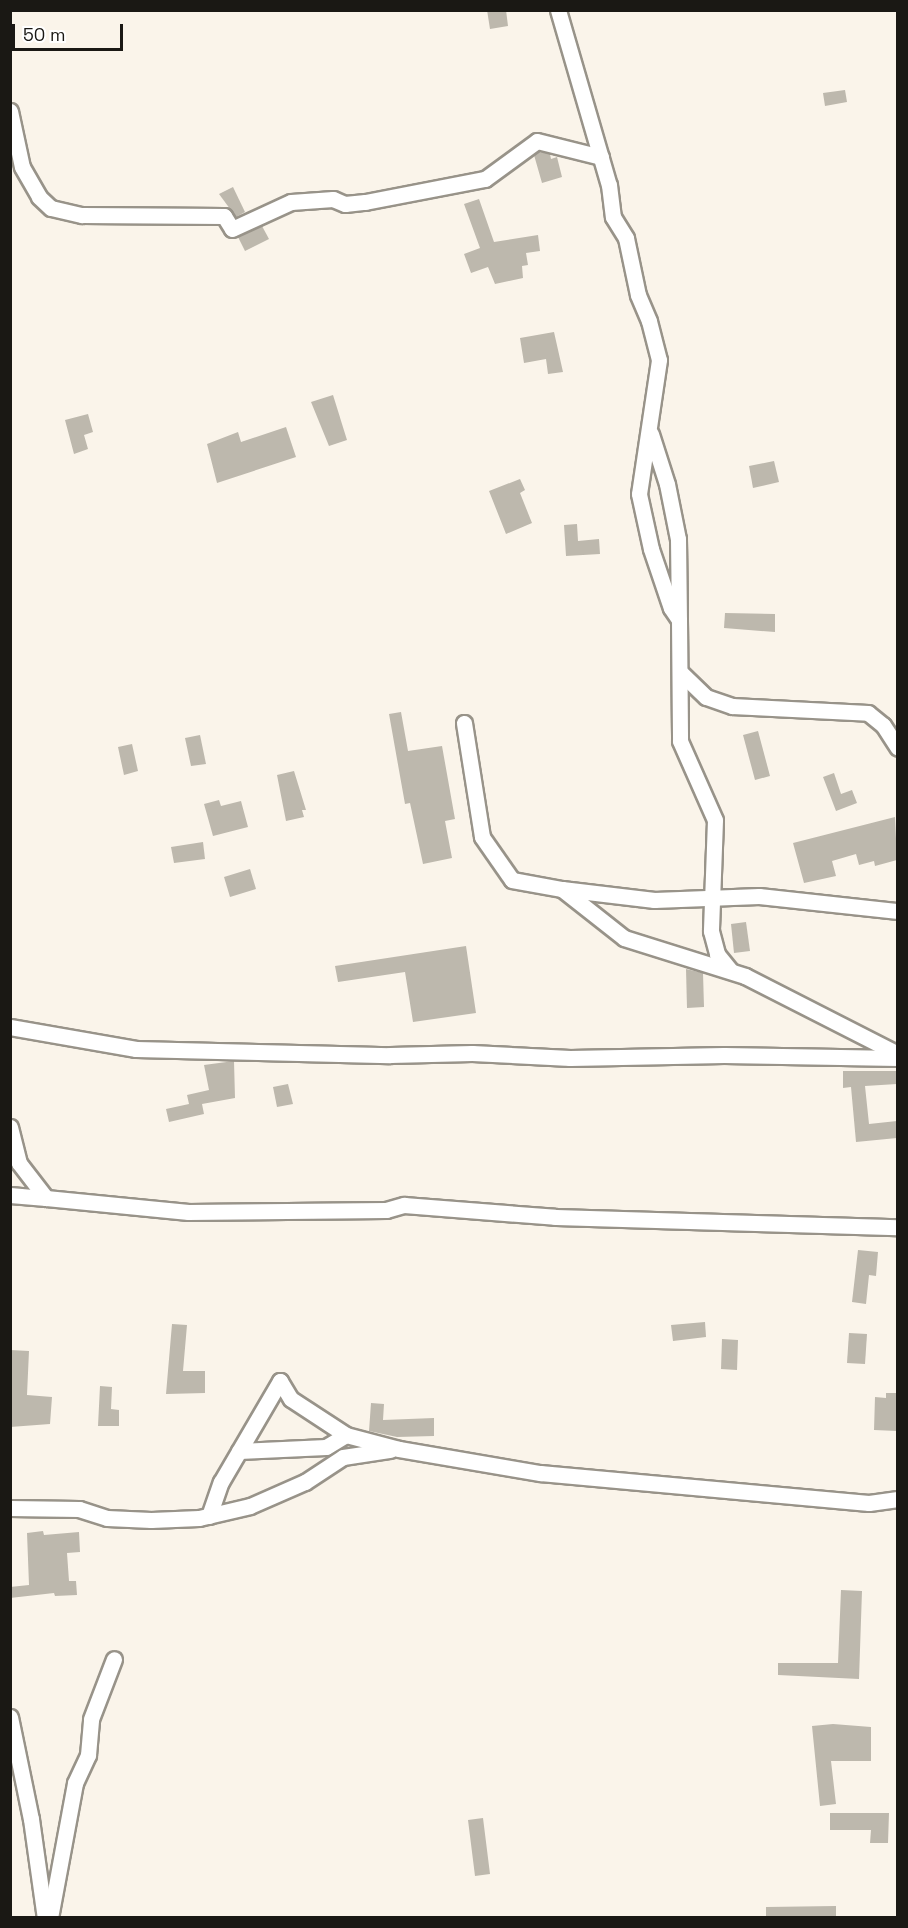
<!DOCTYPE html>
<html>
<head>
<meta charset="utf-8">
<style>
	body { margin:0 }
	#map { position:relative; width:908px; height:1928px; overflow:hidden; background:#faf4ea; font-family:"Space Grotesk",sans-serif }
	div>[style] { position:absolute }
	.building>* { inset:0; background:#bdb8ad }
	.roads { filter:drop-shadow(2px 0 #989389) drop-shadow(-2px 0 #989389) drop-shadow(0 2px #989389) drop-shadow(0 -2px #989389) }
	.street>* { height:15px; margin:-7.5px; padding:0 7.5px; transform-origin:7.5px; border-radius:7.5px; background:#fff }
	span { translate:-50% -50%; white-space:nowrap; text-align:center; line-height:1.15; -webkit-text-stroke:4.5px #fff; paint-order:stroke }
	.frame { position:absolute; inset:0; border:12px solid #1a1814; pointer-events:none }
	.scale { position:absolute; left:12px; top:24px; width:111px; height:27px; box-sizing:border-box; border:3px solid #1a1814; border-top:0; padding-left:8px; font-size:18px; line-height:21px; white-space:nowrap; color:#1a1814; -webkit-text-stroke:4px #fff; paint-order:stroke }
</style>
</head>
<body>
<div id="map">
	<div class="building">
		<div style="clip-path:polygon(487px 10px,506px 10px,508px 26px,490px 29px)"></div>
		<div style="clip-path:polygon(845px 90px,847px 102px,825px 106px,823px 93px)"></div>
		<div style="clip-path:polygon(539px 152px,550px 154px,551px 159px,557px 157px,562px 177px,542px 183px,534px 155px)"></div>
		<div style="clip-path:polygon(233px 187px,245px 212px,236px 217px,219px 194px)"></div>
		<div style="clip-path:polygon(479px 199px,494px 242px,538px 235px,540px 251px,526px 253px,528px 265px,522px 266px,523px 278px,495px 284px,488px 267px,471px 273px,464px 254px,480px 248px,464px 204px)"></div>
		<div style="clip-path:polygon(262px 226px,269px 239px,245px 251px,238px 237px)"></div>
		<div style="clip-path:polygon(554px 332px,563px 372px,548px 374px,546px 359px,524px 363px,520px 338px)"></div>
		<div style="clip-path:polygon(333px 395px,347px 440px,329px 446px,311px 402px)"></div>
		<div style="clip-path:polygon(88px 414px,93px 432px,84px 435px,88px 449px,74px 454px,65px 420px)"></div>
		<div style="clip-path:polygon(286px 427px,296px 457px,217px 483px,207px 444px,238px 432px,241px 442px)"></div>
		<div style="clip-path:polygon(774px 461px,779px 482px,753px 488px,749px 466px)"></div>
		<div style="clip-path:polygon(520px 479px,525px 490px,520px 493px,532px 523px,506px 534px,489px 491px)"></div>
		<div style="clip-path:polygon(577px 524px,578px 541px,599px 539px,600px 554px,566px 556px,564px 525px)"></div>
		<div style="clip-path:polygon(725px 613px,775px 614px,775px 632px,724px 628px)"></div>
		<div style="clip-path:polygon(401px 712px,408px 751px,442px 746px,455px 819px,445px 821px,452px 858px,423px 864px,410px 803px,405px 804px,389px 714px)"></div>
		<div style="clip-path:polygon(758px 731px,770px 776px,755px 780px,743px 735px)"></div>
		<div style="clip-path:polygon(200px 735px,206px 764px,191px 766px,185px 738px)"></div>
		<div style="clip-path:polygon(132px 744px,138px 771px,124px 775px,118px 747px)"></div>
		<div style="clip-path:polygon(294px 771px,306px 810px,302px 810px,304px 817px,286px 821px,277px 775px)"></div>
		<div style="clip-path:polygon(834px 773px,841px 794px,852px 790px,857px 803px,836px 811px,823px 777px)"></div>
		<div style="clip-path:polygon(219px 800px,221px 806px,241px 801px,248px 827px,213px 836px,204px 804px)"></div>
		<div style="clip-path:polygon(895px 817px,897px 860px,875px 866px,874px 861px,859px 865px,856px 854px,832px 861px,836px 876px,804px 883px,793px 843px)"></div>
		<div style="clip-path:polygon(203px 842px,205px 859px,174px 863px,171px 847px)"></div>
		<div style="clip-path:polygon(250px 869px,256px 889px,230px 897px,224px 877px)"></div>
		<div style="clip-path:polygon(746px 922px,750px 951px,734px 953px,731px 924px)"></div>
		<div style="clip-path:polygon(466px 946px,476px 1013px,413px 1022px,405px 972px,338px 982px,335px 966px)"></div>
		<div style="clip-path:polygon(686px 969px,703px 973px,704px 1007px,687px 1008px)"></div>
		<div style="clip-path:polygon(234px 1061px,235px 1098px,202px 1104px,204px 1114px,169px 1122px,166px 1109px,189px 1104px,187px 1095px,209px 1090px,204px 1065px)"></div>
		<div style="clip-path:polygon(843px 1071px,897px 1071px,897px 1084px,865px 1086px,869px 1124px,897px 1121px,897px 1138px,856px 1142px,851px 1087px,843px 1088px)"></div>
		<div style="clip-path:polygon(288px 1084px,293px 1104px,277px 1107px,273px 1087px)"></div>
		<div style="clip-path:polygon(858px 1250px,878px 1252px,876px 1276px,869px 1275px,866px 1304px,852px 1302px)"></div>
		<div style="clip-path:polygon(705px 1322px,706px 1337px,673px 1341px,671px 1325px)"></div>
		<div style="clip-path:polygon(172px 1324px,187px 1325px,183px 1371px,205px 1371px,205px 1393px,166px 1394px)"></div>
		<div style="clip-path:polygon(849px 1333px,867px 1334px,865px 1364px,847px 1363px)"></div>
		<div style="clip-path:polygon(722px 1339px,738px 1340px,737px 1370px,721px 1369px)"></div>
		<div style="clip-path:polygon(10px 1350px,29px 1351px,27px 1395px,52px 1397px,50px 1424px,10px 1427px)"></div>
		<div style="clip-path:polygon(100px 1386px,112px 1387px,111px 1409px,119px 1410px,119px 1426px,98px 1426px)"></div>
		<div style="clip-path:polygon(886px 1393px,897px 1393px,897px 1431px,874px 1430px,875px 1397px,886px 1398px)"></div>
		<div style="clip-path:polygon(371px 1403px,384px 1404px,383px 1420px,434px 1418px,434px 1436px,397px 1437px,369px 1431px)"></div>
		<div style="clip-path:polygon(43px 1531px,44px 1535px,79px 1532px,80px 1552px,67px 1553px,69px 1581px,76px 1581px,77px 1595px,55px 1596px,54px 1593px,10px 1598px,10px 1587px,29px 1585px,27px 1533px)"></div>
		<div style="clip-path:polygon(841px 1590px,862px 1591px,859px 1679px,778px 1675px,778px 1663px,838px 1663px)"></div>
		<div style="clip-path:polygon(833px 1724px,871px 1727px,871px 1761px,831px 1761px,836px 1804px,820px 1806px,812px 1726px)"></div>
		<div style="clip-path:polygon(830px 1813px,889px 1813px,888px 1843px,870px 1843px,871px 1830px,830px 1830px)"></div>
		<div style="clip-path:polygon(483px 1818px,490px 1874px,475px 1876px,468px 1820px)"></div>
		<div style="clip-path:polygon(836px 1906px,836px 1917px,766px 1917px,766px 1907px)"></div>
	</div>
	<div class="roads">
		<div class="street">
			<div style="left:558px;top:10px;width:182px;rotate:73.8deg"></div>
			<div style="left:609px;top:185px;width:32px;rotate:83deg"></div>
			<div style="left:613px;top:217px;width:25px;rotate:58deg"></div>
			<div style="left:626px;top:238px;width:58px;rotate:78.1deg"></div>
			<div style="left:638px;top:295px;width:28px;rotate:67deg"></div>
			<div style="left:649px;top:321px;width:40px;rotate:75.6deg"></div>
			<div style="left:659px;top:360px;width:135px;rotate:98.5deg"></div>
			<div style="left:639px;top:494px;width:56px;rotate:77.7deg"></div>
			<div style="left:651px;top:549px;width:62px;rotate:71.3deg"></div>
			<div style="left:671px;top:608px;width:14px;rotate:56deg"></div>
			<div style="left:679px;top:620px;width:121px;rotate:89.5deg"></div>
			<div style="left:680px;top:741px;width:86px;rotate:66.1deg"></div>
			<div style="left:715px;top:820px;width:111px;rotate:92.1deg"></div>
			<div style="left:711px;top:931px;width:24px;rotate:75deg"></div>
			<div style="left:717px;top:954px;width:21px;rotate:51deg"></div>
			<div style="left:10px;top:111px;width:57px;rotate:77.9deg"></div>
			<div style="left:22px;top:167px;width:34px;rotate:60deg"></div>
			<div style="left:39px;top:197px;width:16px;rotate:43deg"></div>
			<div style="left:51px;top:208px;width:32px;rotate:13deg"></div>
			<div style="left:82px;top:215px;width:142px;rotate:0.4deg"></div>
			<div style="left:224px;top:216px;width:15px;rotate:58deg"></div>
			<div style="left:232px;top:229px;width:65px;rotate:-24.6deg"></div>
			<div style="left:291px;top:202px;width:42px;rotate:-4.1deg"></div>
			<div style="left:333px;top:199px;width:13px;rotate:23deg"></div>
			<div style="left:345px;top:204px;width:20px;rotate:-6deg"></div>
			<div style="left:365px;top:202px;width:122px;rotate:-10.9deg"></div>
			<div style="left:485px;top:179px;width:64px;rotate:-36.2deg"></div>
			<div style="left:537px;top:141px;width:66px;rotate:14deg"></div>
			<div style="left:651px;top:434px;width:52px;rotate:72.3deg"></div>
			<div style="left:667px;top:484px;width:56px;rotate:78.7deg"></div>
			<div style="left:678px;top:539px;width:81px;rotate:89.3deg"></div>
			<div style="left:680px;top:672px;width:36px;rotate:44deg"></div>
			<div style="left:706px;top:697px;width:28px;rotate:19deg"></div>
			<div style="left:732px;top:706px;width:136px;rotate:2.9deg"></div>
			<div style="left:868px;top:713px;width:19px;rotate:39deg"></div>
			<div style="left:883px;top:725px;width:27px;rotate:57deg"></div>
			<div style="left:464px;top:723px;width:115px;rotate:81deg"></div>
			<div style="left:482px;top:837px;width:52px;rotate:55.1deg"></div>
			<div style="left:512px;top:880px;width:51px;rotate:10.2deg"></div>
			<div style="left:562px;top:889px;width:79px;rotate:38.3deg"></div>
			<div style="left:624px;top:938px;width:127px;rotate:17.4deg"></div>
			<div style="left:745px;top:976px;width:172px;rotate:27deg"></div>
			<div style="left:562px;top:889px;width:93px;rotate:6.8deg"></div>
			<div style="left:654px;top:900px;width:105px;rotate:-2.2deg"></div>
			<div style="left:759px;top:896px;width:140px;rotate:6.2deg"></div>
			<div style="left:10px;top:1027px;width:128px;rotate:9.9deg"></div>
			<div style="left:136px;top:1049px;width:254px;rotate:1.4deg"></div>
			<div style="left:390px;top:1055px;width:82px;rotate:-1.4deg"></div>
			<div style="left:472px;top:1053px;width:98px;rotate:2.9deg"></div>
			<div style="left:570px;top:1058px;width:154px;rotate:-1.1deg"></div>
			<div style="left:724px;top:1055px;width:174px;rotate:1deg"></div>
			<div style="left:10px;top:1127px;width:37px;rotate:76deg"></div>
			<div style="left:19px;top:1163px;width:44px;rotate:52.4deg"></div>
			<div style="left:46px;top:1198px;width:143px;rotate:5.6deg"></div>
			<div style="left:188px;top:1212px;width:198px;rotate:-0.6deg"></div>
			<div style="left:386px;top:1210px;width:19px;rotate:-16deg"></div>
			<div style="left:404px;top:1205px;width:151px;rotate:4.5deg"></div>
			<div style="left:555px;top:1217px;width:343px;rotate:1.7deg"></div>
			<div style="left:10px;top:1195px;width:36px;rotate:5deg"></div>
			<div style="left:239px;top:1451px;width:87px;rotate:-2.6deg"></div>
			<div style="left:326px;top:1447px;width:23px;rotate:-31deg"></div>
			<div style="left:10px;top:1508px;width:69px;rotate:0.8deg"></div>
			<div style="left:79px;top:1509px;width:29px;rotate:18deg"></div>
			<div style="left:107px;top:1518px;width:44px;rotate:2.6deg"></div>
			<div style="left:151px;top:1520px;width:48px;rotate:-2.4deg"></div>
			<div style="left:199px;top:1518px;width:52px;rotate:-13.2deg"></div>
			<div style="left:250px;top:1506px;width:60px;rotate:-23.6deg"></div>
			<div style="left:305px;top:1482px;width:45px;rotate:-33.3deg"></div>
			<div style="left:343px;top:1457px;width:48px;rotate:-8.5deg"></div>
			<div style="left:209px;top:1516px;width:36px;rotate:-71deg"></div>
			<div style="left:221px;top:1482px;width:117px;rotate:-59.7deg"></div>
			<div style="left:280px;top:1381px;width:21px;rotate:59deg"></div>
			<div style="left:291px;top:1399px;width:66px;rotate:33.2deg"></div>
			<div style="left:346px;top:1435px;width:55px;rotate:14.8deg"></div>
			<div style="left:399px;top:1449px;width:143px;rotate:9.7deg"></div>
			<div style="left:540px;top:1473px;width:330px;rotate:5.2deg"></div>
			<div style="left:869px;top:1503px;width:29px;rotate:-8deg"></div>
			<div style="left:10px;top:1717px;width:104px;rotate:78.4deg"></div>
			<div style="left:31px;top:1819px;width:100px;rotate:82deg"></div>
			<div style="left:50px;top:1918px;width:137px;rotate:-79.5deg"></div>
			<div style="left:75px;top:1783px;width:31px;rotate:-65deg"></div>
			<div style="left:88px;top:1755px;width:36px;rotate:-85deg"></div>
			<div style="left:91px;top:1719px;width:64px;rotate:-69deg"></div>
		</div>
	</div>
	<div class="frame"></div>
	<div class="scale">50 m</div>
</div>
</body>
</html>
